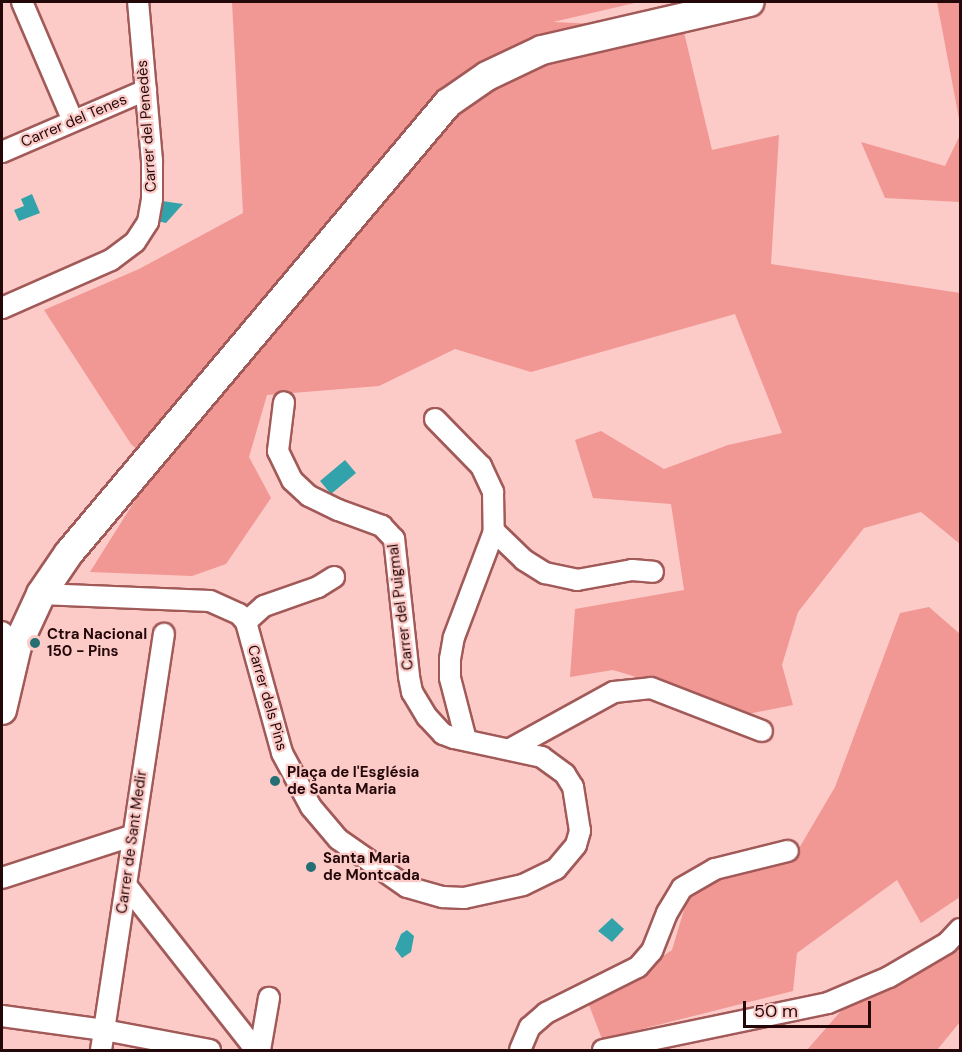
<!DOCTYPE html>
<html>
<head>
<meta charset="utf-8">
<style>
	body { margin:0 }
	#map { position:relative; width:962px; height:1052px; overflow:hidden; background:#fccbc8; font-family:"DM Sans",sans-serif }
	div>[style] { position:absolute }
	.green>* { inset:0; background:#f19794 }
	.water>* { inset:0; background:#32a3aa }
	.roads { filter:drop-shadow(2px 0 #a15a58) drop-shadow(-2px 0 #a15a58) drop-shadow(0 2px #a15a58) drop-shadow(0 -2px #a15a58) }
	.minor>* { height:20px; margin:-10px; padding:0 10px; transform-origin:10px; border-radius:10px; background:#fff }
	.secondary>* { height:28px; margin:-14px; padding:0 14px; transform-origin:14px; border-radius:14px; background:#fff }
	.dots>* { width:16px; height:16px; translate:-50% -50%; box-sizing:border-box; border:3px solid #fccbc8; border-radius:50% }
	span { translate:-50% -50%; white-space:nowrap; text-align:center; line-height:1.15; -webkit-text-stroke:4.5px #fccbc8; paint-order:stroke }
	.street-label { font-size:15px; color:#240809 }
	.poi-label { font-size:15px; color:#240809; font-weight:700 }
	.left { translate:0 -50%; text-align:left }
	.frame { position:absolute; inset:0; border:3px solid #240809; pointer-events:none }
	.scale { position:absolute; left:743px; top:1001px; width:128px; height:27px; box-sizing:border-box; border:3px solid #240809; border-top:0; padding-left:8px; font-size:18px; line-height:21px; white-space:nowrap; color:#240809; -webkit-text-stroke:4px #fccbc8; paint-order:stroke }
</style>
</head>
<body>
<div id="map">
	<div class="green">
		<div style="clip-path:polygon(232px 2px,639px 2px,553px 22px,683px 28px,712px 150px,779px 135px,771px 264px,960px 293px,960px 544px,921px 512px,864px 528px,798px 612px,782px 665px,793px 705px,738px 716px,689px 693px,613px 670px,570px 677px,575px 609px,684px 590px,671px 504px,593px 498px,575px 440px,601px 431px,664px 469px,728px 445px,782px 433px,735px 314px,531px 372px,455px 349px,379px 386px,267px 395px,249px 457px,271px 498px,226px 564px,192px 576px,90px 572px,156px 467px,131px 444px,44px 310px,139px 269px,243px 213px)"></div>
		<div style="clip-path:polygon(937px 2px,960px 2px,960px 124px)"></div>
		<div style="clip-path:polygon(960px 135px,960px 202px,885px 198px,861px 142px,945px 166px)"></div>
		<div style="clip-path:polygon(929px 607px,960px 634px,960px 897px,921px 923px,897px 880px,797px 953px,793px 991px,602px 1039px,589px 1005px,672px 950px,689px 893px,798px 850px,835px 787px,900px 613px)"></div>
		<div style="clip-path:polygon(960px 943px,960px 1022px,937px 1050px,807px 1050px,847px 1004px,947px 955px)"></div>
	</div>
	<div class="water">
		<div style="clip-path:polygon(32px 194px,40px 213px,19px 221px,14px 210px,24px 206px,21px 199px)"></div>
		<div style="clip-path:polygon(162px 201px,183px 204px,166px 223px,157px 221px)"></div>
		<div style="clip-path:polygon(345px 460px,356px 473px,331px 494px,320px 481px)"></div>
		<div style="clip-path:polygon(612px 918px,624px 929px,612px 942px,598px 931px)"></div>
		<div style="clip-path:polygon(407px 930px,414px 936px,411px 952px,402px 958px,395px 949px,401px 934px)"></div>
	</div>
	<div class="roads">
		<div class="minor">
			<div style="left:22px;top:2px;width:129px;rotate:66.8deg"></div>
			<div style="left:2px;top:152px;width:157px;rotate:-23.3deg"></div>
			<div style="left:2px;top:308px;width:119px;rotate:-23.8deg"></div>
			<div style="left:111px;top:260px;width:30px;rotate:-37deg"></div>
			<div style="left:135px;top:242px;width:24px;rotate:-57deg"></div>
			<div style="left:148px;top:222px;width:23px;rotate:-80deg"></div>
			<div style="left:152px;top:199px;width:38px;rotate:-90deg"></div>
			<div style="left:152px;top:161px;width:160px;rotate:-95deg"></div>
			<div style="left:435px;top:419px;width:66px;rotate:45.6deg"></div>
			<div style="left:481px;top:466px;width:29px;rotate:65deg"></div>
			<div style="left:493px;top:492px;width:39px;rotate:89deg"></div>
			<div style="left:494px;top:531px;width:42px;rotate:44deg"></div>
			<div style="left:524px;top:560px;width:25px;rotate:32deg"></div>
			<div style="left:545px;top:573px;width:33px;rotate:12deg"></div>
			<div style="left:577px;top:580px;width:56px;rotate:-10.3deg"></div>
			<div style="left:632px;top:570px;width:21px;rotate:5deg"></div>
			<div style="left:41px;top:594px;width:169px;rotate:2.4deg"></div>
			<div style="left:210px;top:601px;width:32px;rotate:24deg"></div>
			<div style="left:239px;top:614px;width:11px;rotate:49deg"></div>
			<div style="left:246px;top:622px;width:136px;rotate:74.6deg"></div>
			<div style="left:282px;top:753px;width:61px;rotate:61.8deg"></div>
			<div style="left:311px;top:807px;width:42px;rotate:49.8deg"></div>
			<div style="left:338px;top:839px;width:84px;rotate:34.8deg"></div>
			<div style="left:407px;top:887px;width:37px;rotate:16deg"></div>
			<div style="left:443px;top:897px;width:21px;rotate:3deg"></div>
			<div style="left:464px;top:898px;width:60px;rotate:-12.4deg"></div>
			<div style="left:523px;top:885px;width:37px;rotate:-26deg"></div>
			<div style="left:556px;top:869px;width:31px;rotate:-50deg"></div>
			<div style="left:576px;top:845px;width:15px;rotate:-74deg"></div>
			<div style="left:580px;top:831px;width:45px;rotate:-99deg"></div>
			<div style="left:573px;top:787px;width:15px;rotate:-122deg"></div>
			<div style="left:565px;top:774px;width:29px;rotate:-144deg"></div>
			<div style="left:542px;top:757px;width:90px;rotate:-167.8deg"></div>
			<div style="left:454px;top:738px;width:12px;rotate:-160deg"></div>
			<div style="left:443px;top:734px;width:23px;rotate:-133deg"></div>
			<div style="left:427px;top:717px;width:29px;rotate:-121deg"></div>
			<div style="left:412px;top:692px;width:16px;rotate:-101deg"></div>
			<div style="left:409px;top:676px;width:138px;rotate:-96.2deg"></div>
			<div style="left:394px;top:539px;width:18px;rotate:-133deg"></div>
			<div style="left:382px;top:526px;width:47px;rotate:-160deg"></div>
			<div style="left:338px;top:510px;width:32px;rotate:-154deg"></div>
			<div style="left:309px;top:496px;width:23px;rotate:-137deg"></div>
			<div style="left:292px;top:480px;width:32px;rotate:-116deg"></div>
			<div style="left:278px;top:451px;width:49px;rotate:-83deg"></div>
			<div style="left:246px;top:622px;width:24px;rotate:-42deg"></div>
			<div style="left:264px;top:606px;width:57px;rotate:-19.4deg"></div>
			<div style="left:318px;top:587px;width:19px;rotate:-32deg"></div>
			<div style="left:2px;top:632px;width:21px;rotate:43deg"></div>
			<div style="left:466px;top:740px;width:64px;rotate:-104.5deg"></div>
			<div style="left:450px;top:678px;width:19px;rotate:-90deg"></div>
			<div style="left:450px;top:659px;width:22px;rotate:-80deg"></div>
			<div style="left:454px;top:637px;width:113px;rotate:-69.3deg"></div>
			<div style="left:512px;top:748px;width:116px;rotate:-28.8deg"></div>
			<div style="left:614px;top:692px;width:37px;rotate:-6deg"></div>
			<div style="left:651px;top:688px;width:119px;rotate:21.2deg"></div>
			<div style="left:2px;top:878px;width:136px;rotate:-18deg"></div>
			<div style="left:126px;top:885px;width:210px;rotate:51.8deg"></div>
			<div style="left:2px;top:1016px;width:103px;rotate:7.8deg"></div>
			<div style="left:104px;top:1030px;width:108px;rotate:10.7deg"></div>
			<div style="left:101px;top:1050px;width:421px;rotate:-81.4deg"></div>
			<div style="left:260px;top:1050px;width:53px;rotate:-80.2deg"></div>
			<div style="left:520px;top:1050px;width:25px;rotate:-67deg"></div>
			<div style="left:530px;top:1027px;width:21px;rotate:-41deg"></div>
			<div style="left:546px;top:1013px;width:103px;rotate:-26.6deg"></div>
			<div style="left:638px;top:967px;width:21px;rotate:-49deg"></div>
			<div style="left:652px;top:951px;width:41px;rotate:-68.5deg"></div>
			<div style="left:667px;top:913px;width:29px;rotate:-59deg"></div>
			<div style="left:682px;top:888px;width:38px;rotate:-30deg"></div>
			<div style="left:715px;top:869px;width:75px;rotate:-13.9deg"></div>
			<div style="left:603px;top:1050px;width:230px;rotate:-11.8deg"></div>
			<div style="left:828px;top:1003px;width:66px;rotate:-23.1deg"></div>
			<div style="left:889px;top:977px;width:67px;rotate:-30.4deg"></div>
			<div style="left:947px;top:943px;width:19px;rotate:-47deg"></div>
		</div>
		<div class="secondary">
			<div style="left:2px;top:710px;width:66px;rotate:-76.8deg"></div>
			<div style="left:17px;top:646px;width:57px;rotate:-65.2deg"></div>
			<div style="left:41px;top:594px;width:50px;rotate:-55.7deg"></div>
			<div style="left:69px;top:553px;width:588px;rotate:-49.9deg"></div>
			<div style="left:448px;top:103px;width:47px;rotate:-34.7deg"></div>
			<div style="left:487px;top:76px;width:61px;rotate:-25.3deg"></div>
			<div style="left:542px;top:50px;width:213px;rotate:-13deg"></div>
		</div>
	</div>
	<div class="dots">
		<div style="left:35px;top:643px;background:#236f74"></div>
		<div style="left:275px;top:781px;background:#236f74"></div>
		<div style="left:311px;top:867px;background:#236f74"></div>
	</div>
	<div class="street-label">
		<span style="left:74px;top:121px;rotate:-23deg">Carrer del Tenes</span>
		<span style="left:147px;top:126px;rotate:-94deg">Carrer del Penedès</span>
		<span style="left:401px;top:607px;rotate:-97deg">Carrer del Puigmal</span>
		<span style="left:267px;top:698px;rotate:74deg">Carrer dels Pins</span>
		<span style="left:132px;top:842px;rotate:-82deg">Carrer de Sant Medir</span>
	</div>
	<div class="poi-label">
		<span class="left" style="left:47px;top:643px">Ctra Nacional<br>150 - Pins</span>
		<span class="left" style="left:287px;top:781px">Plaça de l'Església<br>de Santa Maria</span>
		<span class="left" style="left:323px;top:867px">Santa Maria<br>de Montcada</span>
	</div>
	<div class="frame"></div>
	<div class="scale">50 m</div>
</div>
</body>
</html>
